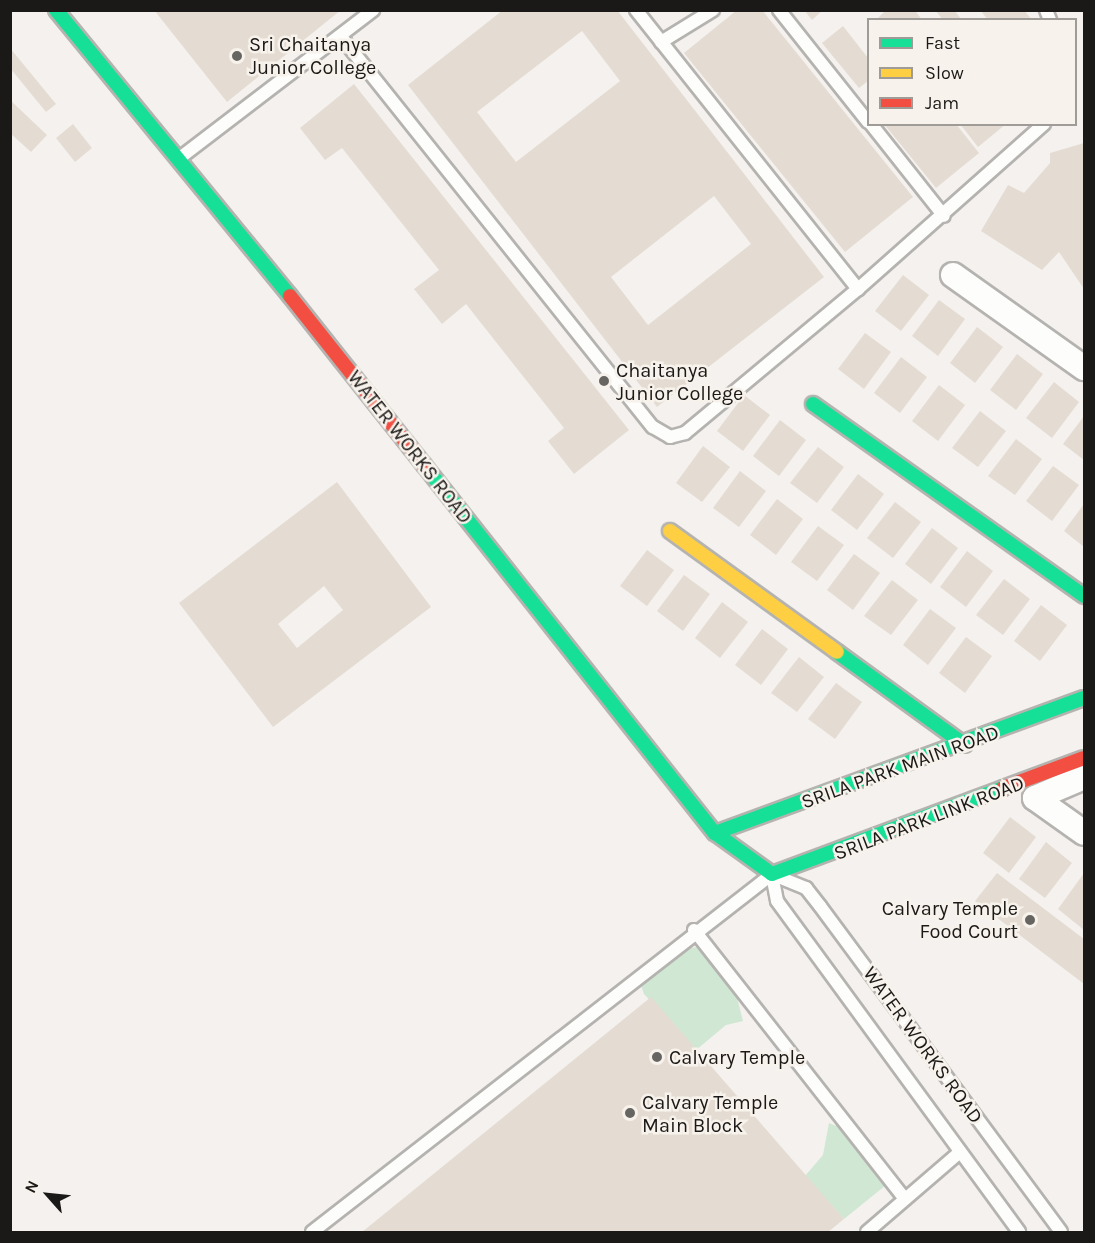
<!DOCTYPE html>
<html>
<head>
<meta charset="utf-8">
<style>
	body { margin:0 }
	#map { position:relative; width:1095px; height:1243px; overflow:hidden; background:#f4f1ee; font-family:Karla,sans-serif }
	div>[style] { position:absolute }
	.green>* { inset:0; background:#cfe7d3 }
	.building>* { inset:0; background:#e4dcd2 }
	.roads { filter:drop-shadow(2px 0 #b5b3b0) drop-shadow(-2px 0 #b5b3b0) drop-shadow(0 2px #b5b3b0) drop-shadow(0 -2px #b5b3b0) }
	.lane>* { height:12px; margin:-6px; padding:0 6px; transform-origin:6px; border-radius:6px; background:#fdfdfc }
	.street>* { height:24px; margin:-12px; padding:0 12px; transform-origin:12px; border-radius:12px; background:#fdfdfc }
	.fast>* { height:14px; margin:-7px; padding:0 7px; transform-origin:7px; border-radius:7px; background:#16e098 }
	.slow>* { height:14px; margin:-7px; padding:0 7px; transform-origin:7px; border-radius:7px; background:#ffcf43 }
	.jam>* { height:14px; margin:-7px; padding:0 7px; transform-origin:7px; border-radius:7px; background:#f24e42 }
	.dots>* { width:16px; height:16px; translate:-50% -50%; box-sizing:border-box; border:3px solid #f7f2eb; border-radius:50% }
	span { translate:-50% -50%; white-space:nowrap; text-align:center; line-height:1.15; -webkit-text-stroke:5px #f7f2eb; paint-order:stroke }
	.poi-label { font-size:20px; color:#1b1917 }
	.left { translate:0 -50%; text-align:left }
	.right { translate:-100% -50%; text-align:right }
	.street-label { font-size:20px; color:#1b1917 }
	.frame { position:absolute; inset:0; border:12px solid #1b1917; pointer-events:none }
	.legend { position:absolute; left:867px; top:18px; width:210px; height:108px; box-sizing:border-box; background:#f7f2eb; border:2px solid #9f9b96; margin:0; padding:8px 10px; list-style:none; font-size:18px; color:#1b1917 }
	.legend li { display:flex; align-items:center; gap:12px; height:30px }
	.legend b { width:30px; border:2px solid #9f9b96 }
	.north { position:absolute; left:18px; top:1165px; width:60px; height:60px; -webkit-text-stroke:4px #f7f2eb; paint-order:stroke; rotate:297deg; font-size:16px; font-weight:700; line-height:24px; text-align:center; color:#1b1917 }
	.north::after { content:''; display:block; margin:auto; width:21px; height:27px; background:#1b1917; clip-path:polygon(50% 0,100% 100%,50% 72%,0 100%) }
</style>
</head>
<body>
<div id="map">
	<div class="green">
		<div style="clip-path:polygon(696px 947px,735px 990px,743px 1021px,726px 1025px,696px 1050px,644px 994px,639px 979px,681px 950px)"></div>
		<div style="clip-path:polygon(829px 1123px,841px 1128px,886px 1185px,844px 1219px,805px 1176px,823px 1155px)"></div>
	</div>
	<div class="building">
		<div style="clip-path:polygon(154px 10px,341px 10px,227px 102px)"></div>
		<div style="clip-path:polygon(evenodd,503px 10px,617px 10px,824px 277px,657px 407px,408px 85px,503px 10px,582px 31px,620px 81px,516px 162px,477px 112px,582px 31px,503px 10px,714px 196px,751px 244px,648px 325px,611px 277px,714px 196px)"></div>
		<div style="clip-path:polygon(737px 10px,762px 10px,913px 197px,845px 252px,684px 53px)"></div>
		<div style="clip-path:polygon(804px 10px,823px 10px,812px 20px)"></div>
		<div style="clip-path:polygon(886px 10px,915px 10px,922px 20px,876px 20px)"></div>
		<div style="clip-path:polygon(935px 10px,954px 10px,962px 20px,943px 20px)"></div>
		<div style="clip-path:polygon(980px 10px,1024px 10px,1032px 20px,988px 20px)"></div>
		<div style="clip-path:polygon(843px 26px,868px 58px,868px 81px,859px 88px,822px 43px)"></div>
		<div style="clip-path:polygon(10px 48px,56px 104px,46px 112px,10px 68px)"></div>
		<div style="clip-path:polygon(354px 84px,629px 430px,574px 474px,548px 441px,564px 428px,466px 304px,442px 324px,414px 289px,439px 270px,342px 148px,325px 160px,300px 128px)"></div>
		<div style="clip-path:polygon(10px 100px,47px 135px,31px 152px,10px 133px)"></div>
		<div style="clip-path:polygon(73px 124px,92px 148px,75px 162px,56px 138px)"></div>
		<div style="clip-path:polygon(884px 124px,956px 124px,979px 153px,936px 188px)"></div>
		<div style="clip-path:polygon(960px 124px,1006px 124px,978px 147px)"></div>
		<div style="clip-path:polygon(1084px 143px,1084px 289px,1059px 252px,1042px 270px,981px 231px,1008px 185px,1024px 193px,1050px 163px,1050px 153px)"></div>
		<div style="clip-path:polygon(903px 275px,929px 295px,901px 331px,875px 311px)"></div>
		<div style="clip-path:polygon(939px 300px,965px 319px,938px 356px,912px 336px)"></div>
		<div style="clip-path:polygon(977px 327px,1003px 347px,975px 383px,950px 363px)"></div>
		<div style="clip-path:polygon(865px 333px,891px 352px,864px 389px,838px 369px)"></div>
		<div style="clip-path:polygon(1017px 354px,1043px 374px,1016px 410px,990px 390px)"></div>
		<div style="clip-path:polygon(901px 357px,927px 377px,900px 413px,874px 393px)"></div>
		<div style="clip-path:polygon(1054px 382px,1079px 402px,1052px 438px,1026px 418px)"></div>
		<div style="clip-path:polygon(939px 385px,965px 405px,938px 441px,912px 421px)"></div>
		<div style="clip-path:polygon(744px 395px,770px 415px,743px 451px,717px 431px)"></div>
		<div style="clip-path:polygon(980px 411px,1006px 431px,978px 467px,952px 448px)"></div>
		<div style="clip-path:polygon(1084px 416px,1084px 460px,1063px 444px)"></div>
		<div style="clip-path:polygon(780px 420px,806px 440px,779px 476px,753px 456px)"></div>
		<div style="clip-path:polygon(1016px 439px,1042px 459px,1015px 495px,988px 476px)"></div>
		<div style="clip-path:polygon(703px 446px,730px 467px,702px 502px,676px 483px)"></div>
		<div style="clip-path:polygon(818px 447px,844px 467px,817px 503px,790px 483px)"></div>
		<div style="clip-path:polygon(1053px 466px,1079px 485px,1052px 521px,1026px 501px)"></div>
		<div style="clip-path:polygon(740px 471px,766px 491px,739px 527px,713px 508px)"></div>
		<div style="clip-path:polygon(858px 474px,884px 494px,857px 530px,831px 510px)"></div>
		<div style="clip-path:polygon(evenodd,337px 482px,431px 607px,273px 727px,179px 603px,337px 482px,324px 586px,343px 610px,297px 648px,278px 624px,324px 586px)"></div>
		<div style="clip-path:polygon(777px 499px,803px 519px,776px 555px,750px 535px)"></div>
		<div style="clip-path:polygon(895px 502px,921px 522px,893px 558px,867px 538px)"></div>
		<div style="clip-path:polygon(1084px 504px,1084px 547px,1064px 531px)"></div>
		<div style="clip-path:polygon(818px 526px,844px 545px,817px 581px,791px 562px)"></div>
		<div style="clip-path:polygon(932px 528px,958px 548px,931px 584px,905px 564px)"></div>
		<div style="clip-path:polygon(647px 550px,674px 570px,647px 606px,620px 586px)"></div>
		<div style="clip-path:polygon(967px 551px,993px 571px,966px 607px,940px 587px)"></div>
		<div style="clip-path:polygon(854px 554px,880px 573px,853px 610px,827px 590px)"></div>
		<div style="clip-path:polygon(684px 575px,710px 594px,683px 631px,657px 611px)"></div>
		<div style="clip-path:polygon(1004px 579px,1030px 599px,1003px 635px,976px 615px)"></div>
		<div style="clip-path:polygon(892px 580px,918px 600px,891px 635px,864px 616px)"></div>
		<div style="clip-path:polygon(722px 602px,748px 622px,720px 658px,695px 638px)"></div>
		<div style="clip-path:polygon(1041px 605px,1067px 625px,1040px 661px,1014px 641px)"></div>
		<div style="clip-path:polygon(930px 609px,956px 628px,928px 665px,903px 645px)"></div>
		<div style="clip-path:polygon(762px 629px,788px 649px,761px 685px,735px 665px)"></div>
		<div style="clip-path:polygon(966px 637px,992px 656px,965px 693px,939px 673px)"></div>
		<div style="clip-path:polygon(799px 657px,824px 677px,797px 712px,771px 693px)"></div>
		<div style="clip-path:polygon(836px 683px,862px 702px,835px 739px,808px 719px)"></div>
		<div style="clip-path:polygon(1010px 817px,1036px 837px,1009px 873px,983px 853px)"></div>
		<div style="clip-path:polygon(1046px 842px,1072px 863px,1045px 898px,1019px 879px)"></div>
		<div style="clip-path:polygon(997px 873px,1084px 939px,1084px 984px,975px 901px)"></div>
		<div style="clip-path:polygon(1084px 873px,1084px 930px,1058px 909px)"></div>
		<div style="clip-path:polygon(651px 997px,844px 1219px,828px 1232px,362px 1232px)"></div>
	</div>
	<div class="roads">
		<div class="lane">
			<div style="left:636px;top:10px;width:357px;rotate:51.5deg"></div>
			<div style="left:779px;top:10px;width:143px;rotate:51.5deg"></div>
			<div style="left:1046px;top:10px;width:11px;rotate:68deg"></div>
			<div style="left:342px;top:38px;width:498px;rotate:51.4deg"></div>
			<div style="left:653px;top:427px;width:20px;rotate:30deg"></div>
			<div style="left:670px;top:437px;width:16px;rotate:-15deg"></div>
			<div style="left:685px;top:433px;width:225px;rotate:-39.8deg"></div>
			<div style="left:858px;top:289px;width:249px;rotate:-41.6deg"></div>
			<div style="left:661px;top:42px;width:61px;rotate:-31.6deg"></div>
			<div style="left:871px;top:124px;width:117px;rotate:51.6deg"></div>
			<div style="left:181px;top:157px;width:242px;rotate:-37.4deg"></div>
			<div style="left:772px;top:875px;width:26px;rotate:79deg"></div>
			<div style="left:777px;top:901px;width:410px;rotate:53.8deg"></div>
			<div style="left:781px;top:878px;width:27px;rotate:22deg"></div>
			<div style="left:806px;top:888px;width:23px;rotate:52deg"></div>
			<div style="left:820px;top:906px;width:405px;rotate:53.5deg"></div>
			<div style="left:694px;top:930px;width:342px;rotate:51.9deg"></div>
			<div style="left:312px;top:1232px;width:581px;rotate:-37.87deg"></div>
			<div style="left:867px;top:1232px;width:123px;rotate:-40.7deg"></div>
		</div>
		<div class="street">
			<div style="left:953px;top:275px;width:161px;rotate:35.4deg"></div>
			<div style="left:1035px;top:798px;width:60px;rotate:35.5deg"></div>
			<div style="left:1035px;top:798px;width:53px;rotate:-23.2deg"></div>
		</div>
		<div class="fast">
			<div style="left:56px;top:10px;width:370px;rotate:50.7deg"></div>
			<div style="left:813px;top:404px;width:332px;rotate:35.3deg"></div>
			<div style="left:424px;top:465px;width:469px;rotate:51.7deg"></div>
			<div style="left:715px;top:833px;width:70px;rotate:35.7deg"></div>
			<div style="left:772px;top:874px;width:246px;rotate:-20.4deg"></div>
			<div style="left:837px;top:652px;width:158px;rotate:36deg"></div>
			<div style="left:715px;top:833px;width:393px;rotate:-20.1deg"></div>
		</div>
		<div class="slow">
			<div style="left:670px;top:531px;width:206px;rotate:35.9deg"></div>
		</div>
		<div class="jam">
			<div style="left:290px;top:296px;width:216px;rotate:51.6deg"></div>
			<div style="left:1003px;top:788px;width:86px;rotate:-20.3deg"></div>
		</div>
	</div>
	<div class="dots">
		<div style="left:237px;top:56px;background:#676562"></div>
		<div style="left:604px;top:381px;background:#676562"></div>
		<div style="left:1030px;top:920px;background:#676562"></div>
		<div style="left:657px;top:1057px;background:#676562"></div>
		<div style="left:630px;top:1113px;background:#676562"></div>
	</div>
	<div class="poi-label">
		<span class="left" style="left:249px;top:56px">Sri Chaitanya<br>Junior College</span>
		<span class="left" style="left:616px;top:382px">Chaitanya<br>Junior College</span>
		<span class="right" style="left:1018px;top:920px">Calvary Temple<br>Food Court</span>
		<span class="left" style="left:669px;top:1057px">Calvary Temple</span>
		<span class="left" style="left:642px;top:1114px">Calvary Temple<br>Main Block</span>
	</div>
	<div class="street-label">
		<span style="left:410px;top:447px;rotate:52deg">WATER WORKS ROAD</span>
		<span style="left:900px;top:767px;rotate:-20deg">SRILA PARK MAIN ROAD</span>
		<span style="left:929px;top:818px;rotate:-21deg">SRILA PARK LINK ROAD</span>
		<span style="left:923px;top:1045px;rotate:54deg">WATER WORKS ROAD</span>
	</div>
	<div class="frame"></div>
	<ul class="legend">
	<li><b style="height:8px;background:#16e098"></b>Fast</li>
	<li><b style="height:8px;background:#ffcf43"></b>Slow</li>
	<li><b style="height:8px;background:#f24e42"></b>Jam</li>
	</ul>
	<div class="north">N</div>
</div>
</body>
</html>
